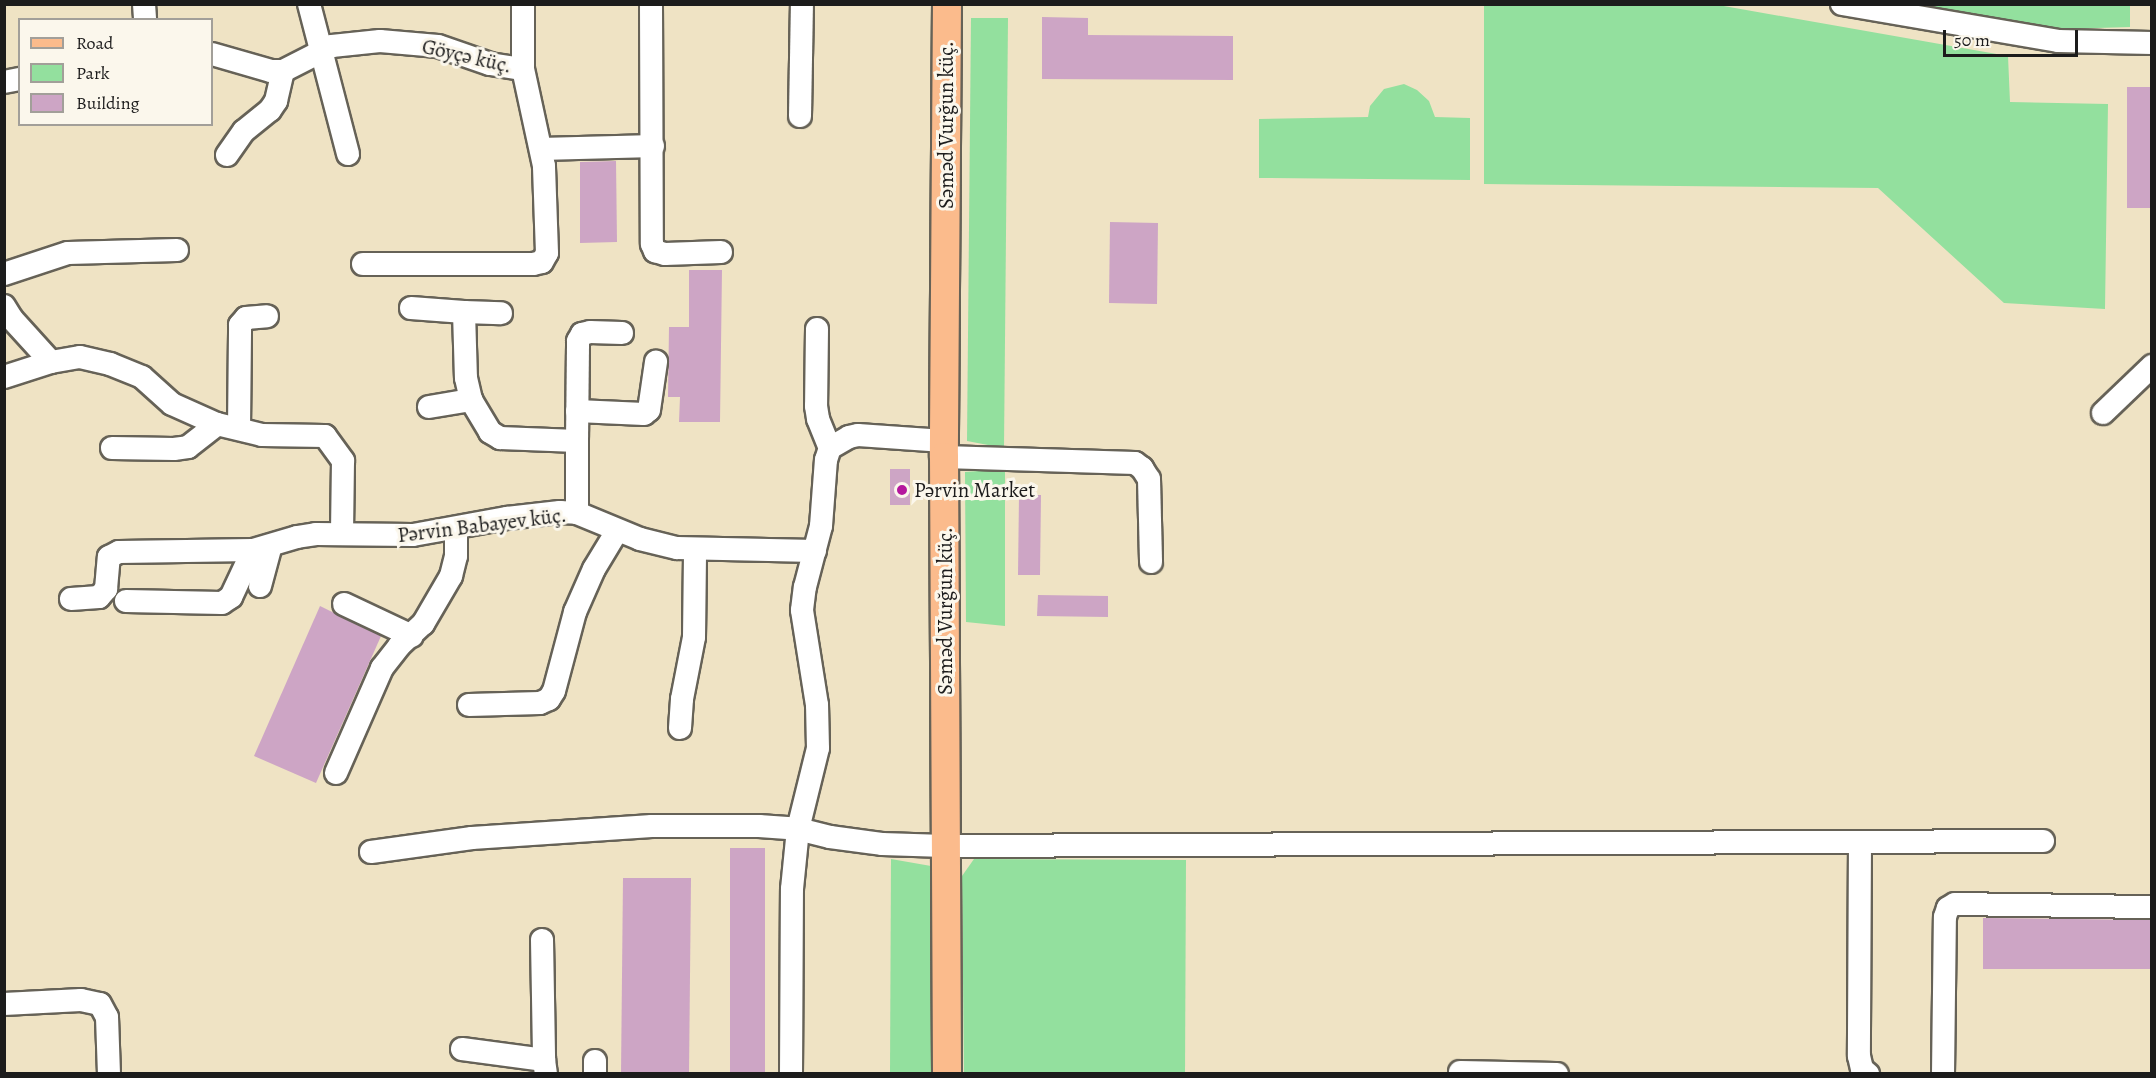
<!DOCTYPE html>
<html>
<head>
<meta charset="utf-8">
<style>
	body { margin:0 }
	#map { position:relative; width:2156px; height:1078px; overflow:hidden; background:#efe3c4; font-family:Alegreya,serif }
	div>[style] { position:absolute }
	.green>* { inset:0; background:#93e09e }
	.building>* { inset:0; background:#cda5c5 }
	.roads { filter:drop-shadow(2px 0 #666257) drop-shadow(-2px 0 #666257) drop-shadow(0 2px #666257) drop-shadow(0 -2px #666257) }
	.minor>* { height:22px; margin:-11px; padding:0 11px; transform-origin:11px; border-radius:11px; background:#fff }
	.major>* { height:28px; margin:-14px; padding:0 14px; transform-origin:14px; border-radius:14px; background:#fbbb8c }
	.dots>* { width:16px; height:16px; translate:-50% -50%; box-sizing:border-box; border:3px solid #fbf7ec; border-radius:50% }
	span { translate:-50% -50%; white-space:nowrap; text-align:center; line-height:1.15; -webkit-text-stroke:6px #fbf7ec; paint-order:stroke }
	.street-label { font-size:21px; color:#1c1c1c }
	.poi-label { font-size:21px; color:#1c1c1c }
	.left { translate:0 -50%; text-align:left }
	.frame { position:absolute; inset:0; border:6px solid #1c1c1c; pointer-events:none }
	.legend { position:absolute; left:18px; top:18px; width:195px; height:108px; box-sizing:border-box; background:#fbf7ec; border:2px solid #a29f99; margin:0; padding:8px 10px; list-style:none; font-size:18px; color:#1c1c1c }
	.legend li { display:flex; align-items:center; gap:12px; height:30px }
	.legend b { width:30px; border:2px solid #a29f99 }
	.scale { position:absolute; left:1943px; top:30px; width:135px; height:27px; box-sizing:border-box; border:3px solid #1c1c1c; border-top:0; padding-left:8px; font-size:18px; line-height:21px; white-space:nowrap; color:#1c1c1c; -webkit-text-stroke:4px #fbf7ec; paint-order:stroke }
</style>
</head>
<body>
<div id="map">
	<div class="green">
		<div style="clip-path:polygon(1484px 5px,1718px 5px,2008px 56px,2010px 102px,2108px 104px,2105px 309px,2004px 303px,1878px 188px,1484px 184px)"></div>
		<div style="clip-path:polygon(1917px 5px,2130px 5px,2130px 27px,2064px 29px)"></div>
		<div style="clip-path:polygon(971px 18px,1008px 18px,1004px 448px,967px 441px)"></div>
		<div style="clip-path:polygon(1404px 84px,1417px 90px,1429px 101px,1435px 117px,1470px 118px,1470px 180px,1259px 178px,1259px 119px,1368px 117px,1370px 106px,1384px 89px)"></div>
		<div style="clip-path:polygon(1005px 469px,1005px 626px,966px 622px,965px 472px)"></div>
		<div style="clip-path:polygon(891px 859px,931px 866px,933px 1073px,890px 1074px)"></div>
		<div style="clip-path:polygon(974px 859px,1186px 860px,1185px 1073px,964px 1073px,962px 876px)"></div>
	</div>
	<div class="building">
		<div style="clip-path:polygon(1042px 17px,1088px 18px,1088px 35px,1233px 36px,1233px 80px,1042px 79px)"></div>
		<div style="clip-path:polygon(2127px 87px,2151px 87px,2151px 208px,2127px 208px)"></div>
		<div style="clip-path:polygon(616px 161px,617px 242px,580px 243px,580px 162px)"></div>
		<div style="clip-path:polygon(1110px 222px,1158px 223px,1157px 304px,1109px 303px)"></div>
		<div style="clip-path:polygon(689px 270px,722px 270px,720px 422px,679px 422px,680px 397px,668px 397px,669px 327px,689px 327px)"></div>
		<div style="clip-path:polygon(890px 469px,910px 469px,910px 505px,890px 505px)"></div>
		<div style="clip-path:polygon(1019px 495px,1041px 495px,1040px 575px,1018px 575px)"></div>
		<div style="clip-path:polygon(1038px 595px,1108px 596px,1108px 617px,1037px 616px)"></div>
		<div style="clip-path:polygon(320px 606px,381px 636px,316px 783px,254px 756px)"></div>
		<div style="clip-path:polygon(730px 848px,765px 848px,765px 1074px,730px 1074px)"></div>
		<div style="clip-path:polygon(623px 878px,691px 878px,689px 1074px,621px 1074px)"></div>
		<div style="clip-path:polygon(1983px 918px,2151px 920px,2151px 969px,1983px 969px)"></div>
	</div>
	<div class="roads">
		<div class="minor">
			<div style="left:144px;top:4px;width:16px;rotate:86deg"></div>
			<div style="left:309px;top:4px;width:155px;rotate:75.4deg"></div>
			<div style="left:651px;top:4px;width:240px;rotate:89.8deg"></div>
			<div style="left:652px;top:244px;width:8px;rotate:67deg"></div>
			<div style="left:655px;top:251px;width:10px;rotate:17deg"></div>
			<div style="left:665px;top:254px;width:56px;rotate:-2deg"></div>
			<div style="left:1842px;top:4px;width:219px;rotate:9.7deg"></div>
			<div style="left:2058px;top:41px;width:94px;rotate:1.2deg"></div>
			<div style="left:212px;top:54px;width:61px;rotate:16.1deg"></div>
			<div style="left:271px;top:71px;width:12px"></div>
			<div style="left:283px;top:71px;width:55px;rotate:-27deg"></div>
			<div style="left:332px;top:46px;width:48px;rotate:-5.9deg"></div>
			<div style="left:380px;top:41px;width:58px;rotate:4.9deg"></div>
			<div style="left:438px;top:46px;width:55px;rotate:19.1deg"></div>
			<div style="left:490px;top:64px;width:33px;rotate:9deg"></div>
			<div style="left:523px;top:69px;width:65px;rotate:-90deg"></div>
			<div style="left:4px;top:82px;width:16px;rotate:-11deg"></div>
			<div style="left:800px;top:116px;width:112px;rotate:-89deg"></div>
			<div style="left:542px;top:149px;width:111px;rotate:-1.5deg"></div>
			<div style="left:227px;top:155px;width:29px;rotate:-55deg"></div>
			<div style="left:244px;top:131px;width:33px;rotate:-39deg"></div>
			<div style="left:270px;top:110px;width:11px;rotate:-56deg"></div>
			<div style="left:276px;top:101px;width:31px;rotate:-77deg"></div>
			<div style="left:363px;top:264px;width:170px"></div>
			<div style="left:533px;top:264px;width:9px;rotate:-13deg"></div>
			<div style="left:542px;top:262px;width:10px;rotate:-61deg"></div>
			<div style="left:547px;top:253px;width:87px;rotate:-92deg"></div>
			<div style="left:544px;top:166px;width:99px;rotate:-102.2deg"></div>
			<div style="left:4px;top:274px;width:67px;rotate:-18.2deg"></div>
			<div style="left:68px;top:253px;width:109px;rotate:-1.6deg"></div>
			<div style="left:4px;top:306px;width:15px;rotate:58deg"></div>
			<div style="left:12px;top:319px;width:58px;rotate:47.8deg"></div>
			<div style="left:411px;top:308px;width:53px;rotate:4.3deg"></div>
			<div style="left:464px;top:312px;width:66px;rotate:88.3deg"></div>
			<div style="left:466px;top:378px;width:23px;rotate:77deg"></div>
			<div style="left:471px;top:400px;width:37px;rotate:59deg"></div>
			<div style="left:490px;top:432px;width:12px;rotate:31deg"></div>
			<div style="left:500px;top:438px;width:77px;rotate:2.2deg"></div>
			<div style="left:577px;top:441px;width:72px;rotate:90deg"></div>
			<div style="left:464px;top:312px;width:37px;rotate:2deg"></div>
			<div style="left:817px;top:329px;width:77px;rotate:90.7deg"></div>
			<div style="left:816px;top:406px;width:13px;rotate:81deg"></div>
			<div style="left:818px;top:419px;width:31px;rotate:68deg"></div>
			<div style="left:4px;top:377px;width:49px;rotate:-17.7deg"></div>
			<div style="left:51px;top:362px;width:29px;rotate:-10deg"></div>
			<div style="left:80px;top:357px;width:31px;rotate:13deg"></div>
			<div style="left:110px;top:364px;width:35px;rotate:22deg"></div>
			<div style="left:142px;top:377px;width:40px;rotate:42deg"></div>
			<div style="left:172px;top:404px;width:49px;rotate:24deg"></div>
			<div style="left:429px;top:407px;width:43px;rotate:-9.5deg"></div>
			<div style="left:577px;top:411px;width:67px;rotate:2.6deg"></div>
			<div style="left:644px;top:414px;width:6px;rotate:-39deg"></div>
			<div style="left:649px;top:410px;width:49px;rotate:-81.7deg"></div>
			<div style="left:2103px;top:413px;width:68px;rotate:-43.8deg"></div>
			<div style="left:239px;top:428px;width:103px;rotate:-89.4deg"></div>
			<div style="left:240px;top:325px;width:9px;rotate:-49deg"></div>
			<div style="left:246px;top:318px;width:21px;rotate:-5deg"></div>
			<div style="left:577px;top:441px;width:100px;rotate:-89.4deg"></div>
			<div style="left:578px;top:341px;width:8px;rotate:-60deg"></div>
			<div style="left:582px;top:334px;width:8px;rotate:-14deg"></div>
			<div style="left:590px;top:332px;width:32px;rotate:2deg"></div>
			<div style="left:112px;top:448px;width:62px;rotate:0.9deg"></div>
			<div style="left:174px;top:449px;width:14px;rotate:-8deg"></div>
			<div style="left:188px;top:447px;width:37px;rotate:-38deg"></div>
			<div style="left:217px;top:424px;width:46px;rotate:13.7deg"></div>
			<div style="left:262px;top:435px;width:63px;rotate:0.9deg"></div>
			<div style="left:325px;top:436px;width:31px;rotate:54deg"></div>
			<div style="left:343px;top:461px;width:72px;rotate:90.8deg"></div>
			<div style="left:944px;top:457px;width:191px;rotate:1.8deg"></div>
			<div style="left:1135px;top:463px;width:9px;rotate:36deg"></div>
			<div style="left:1142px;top:468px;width:13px;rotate:58deg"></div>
			<div style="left:1149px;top:479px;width:83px;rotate:88.6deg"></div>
			<div style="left:260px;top:586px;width:42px;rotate:-75deg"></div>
			<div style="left:71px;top:599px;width:28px;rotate:-4deg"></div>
			<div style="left:99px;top:597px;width:11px;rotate:-49deg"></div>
			<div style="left:106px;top:589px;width:32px;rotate:-85deg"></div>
			<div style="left:109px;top:557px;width:11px;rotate:-27deg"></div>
			<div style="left:119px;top:552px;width:134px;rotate:-0.9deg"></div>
			<div style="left:253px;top:550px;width:46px;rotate:-16.5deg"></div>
			<div style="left:297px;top:537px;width:19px;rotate:-9deg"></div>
			<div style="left:316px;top:534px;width:97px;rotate:0.6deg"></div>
			<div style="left:413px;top:535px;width:96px;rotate:-10.3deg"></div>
			<div style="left:507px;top:518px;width:53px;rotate:-6.5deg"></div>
			<div style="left:560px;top:512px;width:17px;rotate:3deg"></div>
			<div style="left:577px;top:513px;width:68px;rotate:22.4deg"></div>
			<div style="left:640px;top:539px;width:38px;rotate:14deg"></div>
			<div style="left:677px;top:548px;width:138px;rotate:1.2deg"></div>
			<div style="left:126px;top:601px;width:96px;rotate:1.2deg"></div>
			<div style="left:222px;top:603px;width:11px;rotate:-34deg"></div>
			<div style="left:231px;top:597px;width:52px;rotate:-64.9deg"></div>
			<div style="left:344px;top:604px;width:75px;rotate:25.2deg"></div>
			<div style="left:469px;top:705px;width:71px;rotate:-1.6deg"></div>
			<div style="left:540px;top:703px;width:10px;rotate:-24deg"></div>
			<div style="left:549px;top:699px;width:9px;rotate:-58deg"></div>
			<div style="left:554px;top:691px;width:82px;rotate:-75.1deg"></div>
			<div style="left:575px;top:612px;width:47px;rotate:-66.2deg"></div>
			<div style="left:594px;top:569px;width:44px;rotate:-58.8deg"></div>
			<div style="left:680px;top:728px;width:29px;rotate:-86deg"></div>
			<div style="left:682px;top:699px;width:63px;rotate:-79deg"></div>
			<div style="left:694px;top:637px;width:88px;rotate:-89.3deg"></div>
			<div style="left:336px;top:773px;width:115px;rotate:-66.3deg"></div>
			<div style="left:382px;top:668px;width:28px;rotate:-52deg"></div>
			<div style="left:399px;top:646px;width:33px;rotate:-43deg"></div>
			<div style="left:423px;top:624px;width:56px;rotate:-59.7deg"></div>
			<div style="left:451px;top:576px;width:21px;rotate:-76deg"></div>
			<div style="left:456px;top:556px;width:28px;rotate:-90deg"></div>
			<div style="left:1860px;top:842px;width:214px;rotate:90.3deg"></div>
			<div style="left:1859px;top:1056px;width:13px;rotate:77deg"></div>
			<div style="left:1862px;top:1069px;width:8px;rotate:40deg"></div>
			<div style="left:371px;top:852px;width:102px;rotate:-7.9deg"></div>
			<div style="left:472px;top:838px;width:180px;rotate:-3.8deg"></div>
			<div style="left:652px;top:826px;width:107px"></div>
			<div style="left:759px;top:826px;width:39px;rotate:4deg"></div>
			<div style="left:798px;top:829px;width:33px;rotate:14deg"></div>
			<div style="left:830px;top:837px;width:52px;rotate:7.7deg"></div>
			<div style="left:882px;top:844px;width:63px;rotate:1.8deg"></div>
			<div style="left:945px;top:846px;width:1098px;rotate:-0.26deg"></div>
			<div style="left:542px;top:940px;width:120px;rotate:89deg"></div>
			<div style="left:4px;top:1004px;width:77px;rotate:-3deg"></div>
			<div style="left:81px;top:1000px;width:19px;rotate:12deg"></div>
			<div style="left:100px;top:1004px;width:15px;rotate:62deg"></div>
			<div style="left:107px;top:1017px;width:57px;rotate:88deg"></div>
			<div style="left:462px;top:1049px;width:83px;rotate:7.6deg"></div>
			<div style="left:544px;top:1060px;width:14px;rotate:82deg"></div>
			<div style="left:1460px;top:1072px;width:97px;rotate:1.2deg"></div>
			<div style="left:595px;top:1074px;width:13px;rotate:-90deg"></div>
			<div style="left:791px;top:1074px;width:185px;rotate:-89.7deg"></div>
			<div style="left:792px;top:889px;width:60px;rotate:-84.3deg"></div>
			<div style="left:798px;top:829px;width:83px;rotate:-76.1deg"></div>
			<div style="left:818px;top:748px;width:43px;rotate:-91.3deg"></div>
			<div style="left:817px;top:705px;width:96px;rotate:-99deg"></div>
			<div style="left:802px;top:610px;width:23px;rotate:-83deg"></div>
			<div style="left:805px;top:587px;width:63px;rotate:-75.3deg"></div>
			<div style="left:821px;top:526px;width:66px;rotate:-85.7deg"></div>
			<div style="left:826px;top:460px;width:13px;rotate:-72deg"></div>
			<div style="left:830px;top:448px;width:22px;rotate:-30deg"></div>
			<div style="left:849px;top:437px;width:9px;rotate:-13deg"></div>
			<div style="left:858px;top:435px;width:86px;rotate:4deg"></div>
			<div style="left:1943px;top:1074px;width:157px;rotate:-89.3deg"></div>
			<div style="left:1945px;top:917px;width:9px;rotate:-72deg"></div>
			<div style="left:1948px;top:908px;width:8px;rotate:-30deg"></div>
			<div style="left:1955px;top:904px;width:197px;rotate:0.9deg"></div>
		</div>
		<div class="major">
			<div style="left:947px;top:4px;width:453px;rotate:90.4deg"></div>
			<div style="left:944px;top:457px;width:617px;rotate:89.72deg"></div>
		</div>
	</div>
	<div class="dots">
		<div style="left:902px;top:490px;background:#b5179e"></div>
	</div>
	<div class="street-label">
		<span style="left:467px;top:56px;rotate:13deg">Göyçə küç.</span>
		<span style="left:946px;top:125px;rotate:-90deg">Səməd Vurğun küç.</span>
		<span style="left:482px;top:525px;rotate:-7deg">Pərvin Babayev küç.</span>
		<span style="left:945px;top:611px;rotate:-90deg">Səməd Vurğun küç.</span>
	</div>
	<div class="poi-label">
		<span class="left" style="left:914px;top:490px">Pərvin Market</span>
	</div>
	<div class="frame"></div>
	<ul class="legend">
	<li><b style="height:8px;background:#fbbb8c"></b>Road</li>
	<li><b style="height:16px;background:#93e09e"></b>Park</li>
	<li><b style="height:16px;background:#cda5c5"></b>Building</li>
	</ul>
	<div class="scale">50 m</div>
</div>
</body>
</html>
